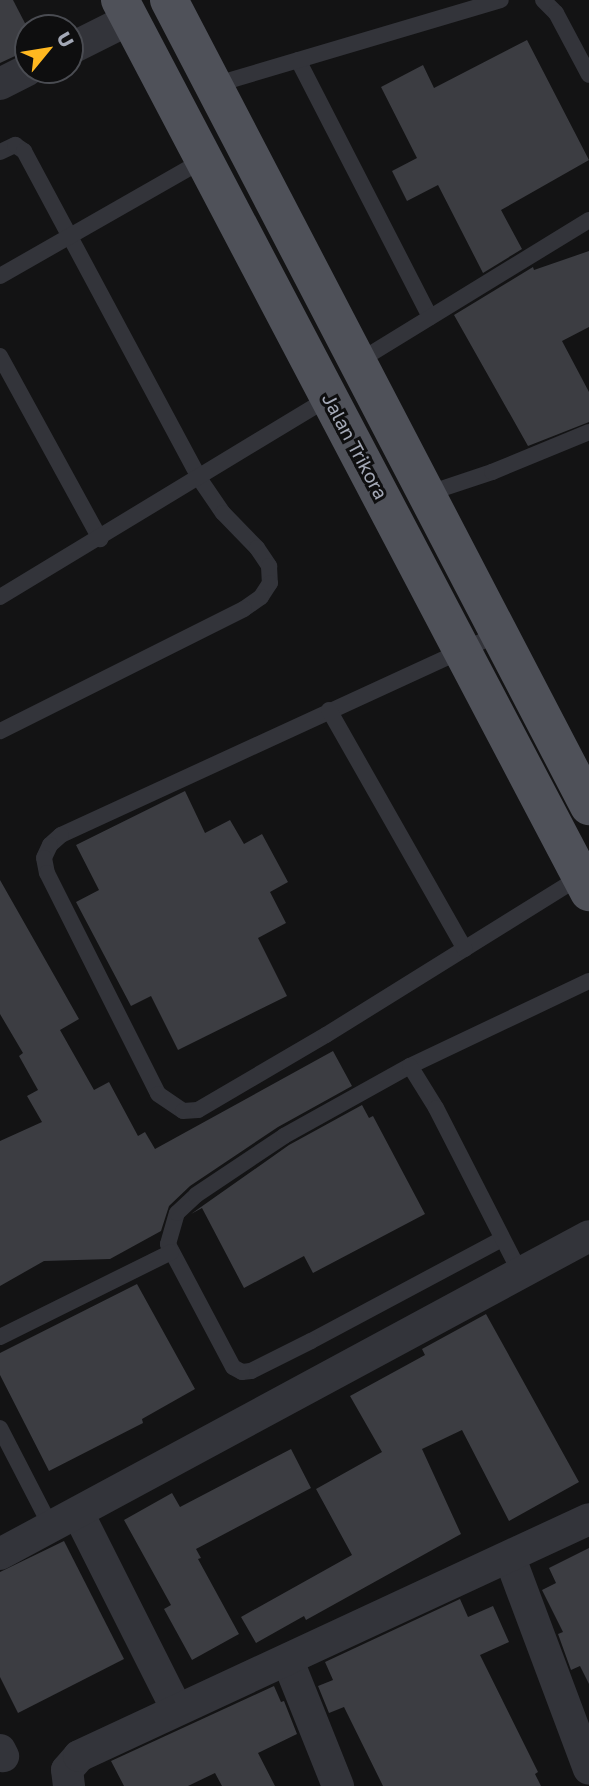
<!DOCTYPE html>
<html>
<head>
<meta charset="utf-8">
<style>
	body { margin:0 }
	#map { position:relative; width:589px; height:1786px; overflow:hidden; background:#131314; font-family:"Golos Text",sans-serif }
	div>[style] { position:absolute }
	.building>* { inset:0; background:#3c3d42 }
	.service>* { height:16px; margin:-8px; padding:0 8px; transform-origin:8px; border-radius:8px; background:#33343a }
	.minor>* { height:32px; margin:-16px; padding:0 16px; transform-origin:16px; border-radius:16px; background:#33343a }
	.primary>* { height:38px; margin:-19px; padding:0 19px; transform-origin:19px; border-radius:19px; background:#4f5159 }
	span { translate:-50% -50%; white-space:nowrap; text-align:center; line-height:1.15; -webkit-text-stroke:6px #0e0e0f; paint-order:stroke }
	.street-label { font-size:19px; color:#a3a8b6 }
	.north { position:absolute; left:14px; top:14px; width:70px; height:70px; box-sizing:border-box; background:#0e0e0f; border:2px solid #4a4c52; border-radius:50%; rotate:60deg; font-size:19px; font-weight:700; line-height:28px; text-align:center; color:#a3a8b6 }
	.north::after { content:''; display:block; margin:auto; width:24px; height:32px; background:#ffb820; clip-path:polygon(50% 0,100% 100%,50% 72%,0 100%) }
</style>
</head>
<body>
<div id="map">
	<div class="building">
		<div style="clip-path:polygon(0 0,13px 0,28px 29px,28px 50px,0 63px)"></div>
		<div style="clip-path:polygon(527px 40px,589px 160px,501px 210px,522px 249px,483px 273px,438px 185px,407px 201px,392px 171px,417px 158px,381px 87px,423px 65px,434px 88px)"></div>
		<div style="clip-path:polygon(589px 251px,589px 327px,562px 341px,589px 392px,589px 422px,528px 446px,454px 315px,533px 267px,534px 270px)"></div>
		<div style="clip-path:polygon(185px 791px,205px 833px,230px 820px,244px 844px,262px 834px,288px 882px,270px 892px,286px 923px,258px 938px,287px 996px,178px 1050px,151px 996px,131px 1006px,76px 902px,99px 890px,76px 845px)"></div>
		<div style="clip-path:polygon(0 880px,79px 1019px,60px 1030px,94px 1090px,109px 1082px,138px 1136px,145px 1132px,155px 1149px,333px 1051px,352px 1086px,278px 1127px,190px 1186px,169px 1206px,161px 1231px,110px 1259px,44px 1261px,0 1286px,0 1141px,42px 1122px,27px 1096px,38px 1090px,19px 1056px,23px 1053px,0 1014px)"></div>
		<div style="clip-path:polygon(362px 1105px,369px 1118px,373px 1116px,425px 1214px,313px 1273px,304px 1256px,244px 1288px,202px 1208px,191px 1214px,289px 1145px)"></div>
		<div style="clip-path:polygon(137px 1284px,195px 1389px,142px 1419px,143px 1423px,49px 1471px,0 1375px,0 1353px)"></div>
		<div style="clip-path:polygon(486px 1314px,579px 1482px,509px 1521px,462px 1430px,422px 1449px,461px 1534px,306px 1620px,304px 1616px,256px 1643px,241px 1617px,352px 1555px,316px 1489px,382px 1452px,350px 1396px,425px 1355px,422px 1349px)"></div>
		<div style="clip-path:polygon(291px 1449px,311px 1488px,196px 1549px,201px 1558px,198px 1559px,239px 1634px,192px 1660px,164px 1609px,171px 1605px,124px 1520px,172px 1493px,180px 1507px)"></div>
		<div style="clip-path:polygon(64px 1541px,124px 1659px,18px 1713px,0 1677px,0 1572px)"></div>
		<div style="clip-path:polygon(589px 1548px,589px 1684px,580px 1666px,571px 1670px,558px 1634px,563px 1632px,542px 1590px,556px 1583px,549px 1568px)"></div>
		<div style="clip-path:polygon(460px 1599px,468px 1617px,493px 1606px,509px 1642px,480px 1655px,538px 1772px,535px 1774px,541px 1786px,383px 1786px,344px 1707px,329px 1713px,318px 1686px,333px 1680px,325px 1662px)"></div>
		<div style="clip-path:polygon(274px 1686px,281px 1702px,284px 1701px,297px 1734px,258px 1753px,275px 1786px,222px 1786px,215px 1773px,188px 1786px,124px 1786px,111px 1761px)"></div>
	</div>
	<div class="service">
		<div style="left:543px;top:0;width:18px;rotate:45deg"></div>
		<div style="left:556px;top:13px;width:70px;rotate:62deg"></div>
		<div style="left:298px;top:60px;width:289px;rotate:62.8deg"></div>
		<div style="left:214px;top:85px;width:299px;rotate:-16.5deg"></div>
		<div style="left:0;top:152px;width:17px;rotate:-25deg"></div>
		<div style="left:15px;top:145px;width:11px;rotate:34deg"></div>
		<div style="left:24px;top:151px;width:371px;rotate:61.8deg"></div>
		<div style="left:199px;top:478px;width:42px;rotate:55.6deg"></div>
		<div style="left:223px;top:513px;width:49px;rotate:45.8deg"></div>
		<div style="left:257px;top:548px;width:22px;rotate:56deg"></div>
		<div style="left:269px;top:566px;width:17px;rotate:87deg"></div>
		<div style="left:270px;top:583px;width:17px;rotate:123deg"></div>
		<div style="left:261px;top:597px;width:21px;rotate:145deg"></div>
		<div style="left:244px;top:609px;width:273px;rotate:153.4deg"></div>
		<div style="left:0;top:276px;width:234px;rotate:-29.7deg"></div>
		<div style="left:0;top:356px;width:209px;rotate:61.3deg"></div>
		<div style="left:359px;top:361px;width:270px;rotate:-31.5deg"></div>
		<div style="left:426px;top:494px;width:70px;rotate:-18.4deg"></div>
		<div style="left:492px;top:472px;width:105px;rotate:-22.4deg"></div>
		<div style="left:0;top:597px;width:385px;rotate:-31.2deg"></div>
		<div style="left:498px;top:634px;width:481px;rotate:155.3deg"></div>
		<div style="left:61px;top:835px;width:15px;rotate:138deg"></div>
		<div style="left:50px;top:845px;width:14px;rotate:115deg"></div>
		<div style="left:44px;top:858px;width:15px;rotate:79deg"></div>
		<div style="left:47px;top:873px;width:247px;rotate:63.3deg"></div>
		<div style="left:158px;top:1094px;width:30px;rotate:34deg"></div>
		<div style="left:183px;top:1111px;width:15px;rotate:-4deg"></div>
		<div style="left:198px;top:1110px;width:148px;rotate:-30.4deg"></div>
		<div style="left:326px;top:1035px;width:301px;rotate:-31.9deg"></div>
		<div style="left:329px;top:710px;width:275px;rotate:60.4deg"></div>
		<div style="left:410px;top:1066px;width:198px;rotate:-25.4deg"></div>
		<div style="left:502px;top:1239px;width:217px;rotate:151.9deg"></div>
		<div style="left:311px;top:1341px;width:67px;rotate:153.4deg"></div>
		<div style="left:251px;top:1371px;width:9px;rotate:174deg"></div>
		<div style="left:242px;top:1372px;width:10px;rotate:-151deg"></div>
		<div style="left:233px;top:1367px;width:139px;rotate:-117.9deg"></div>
		<div style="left:168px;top:1244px;width:32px;rotate:-74deg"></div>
		<div style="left:177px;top:1213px;width:26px;rotate:-43deg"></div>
		<div style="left:196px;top:1195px;width:106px;rotate:-33.8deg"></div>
		<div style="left:284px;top:1136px;width:144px;rotate:-29.1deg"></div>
		<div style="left:410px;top:1066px;width:49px;rotate:58.2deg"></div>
		<div style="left:436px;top:1108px;width:184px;rotate:62.9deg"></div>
		<div style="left:0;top:1337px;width:191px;rotate:-26.4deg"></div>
		<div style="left:0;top:1428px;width:111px;rotate:62.7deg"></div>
	</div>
	<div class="minor">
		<div style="left:70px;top:49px;width:67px;rotate:-26.6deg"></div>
		<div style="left:0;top:84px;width:31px;rotate:-27deg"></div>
		<div style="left:78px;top:1513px;width:207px;rotate:63.3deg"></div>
		<div style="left:0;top:1554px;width:669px;rotate:-28.36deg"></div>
		<div style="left:510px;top:1558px;width:225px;rotate:69.5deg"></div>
		<div style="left:288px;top:1661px;width:135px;rotate:68.2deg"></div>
		<div style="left:0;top:1750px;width:7px;rotate:63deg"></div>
		<div style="left:69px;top:1786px;width:16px;rotate:-97deg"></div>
		<div style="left:67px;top:1770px;width:18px;rotate:-49deg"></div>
		<div style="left:79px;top:1756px;width:562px;rotate:-24.92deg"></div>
	</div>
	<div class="primary">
		<div style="left:120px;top:0;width:1008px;rotate:62.27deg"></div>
		<div style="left:169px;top:0;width:909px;rotate:62.48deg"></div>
	</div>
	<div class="street-label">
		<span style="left:355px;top:446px;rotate:62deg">Jalan Trikora</span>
	</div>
	<div class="north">U</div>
</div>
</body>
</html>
